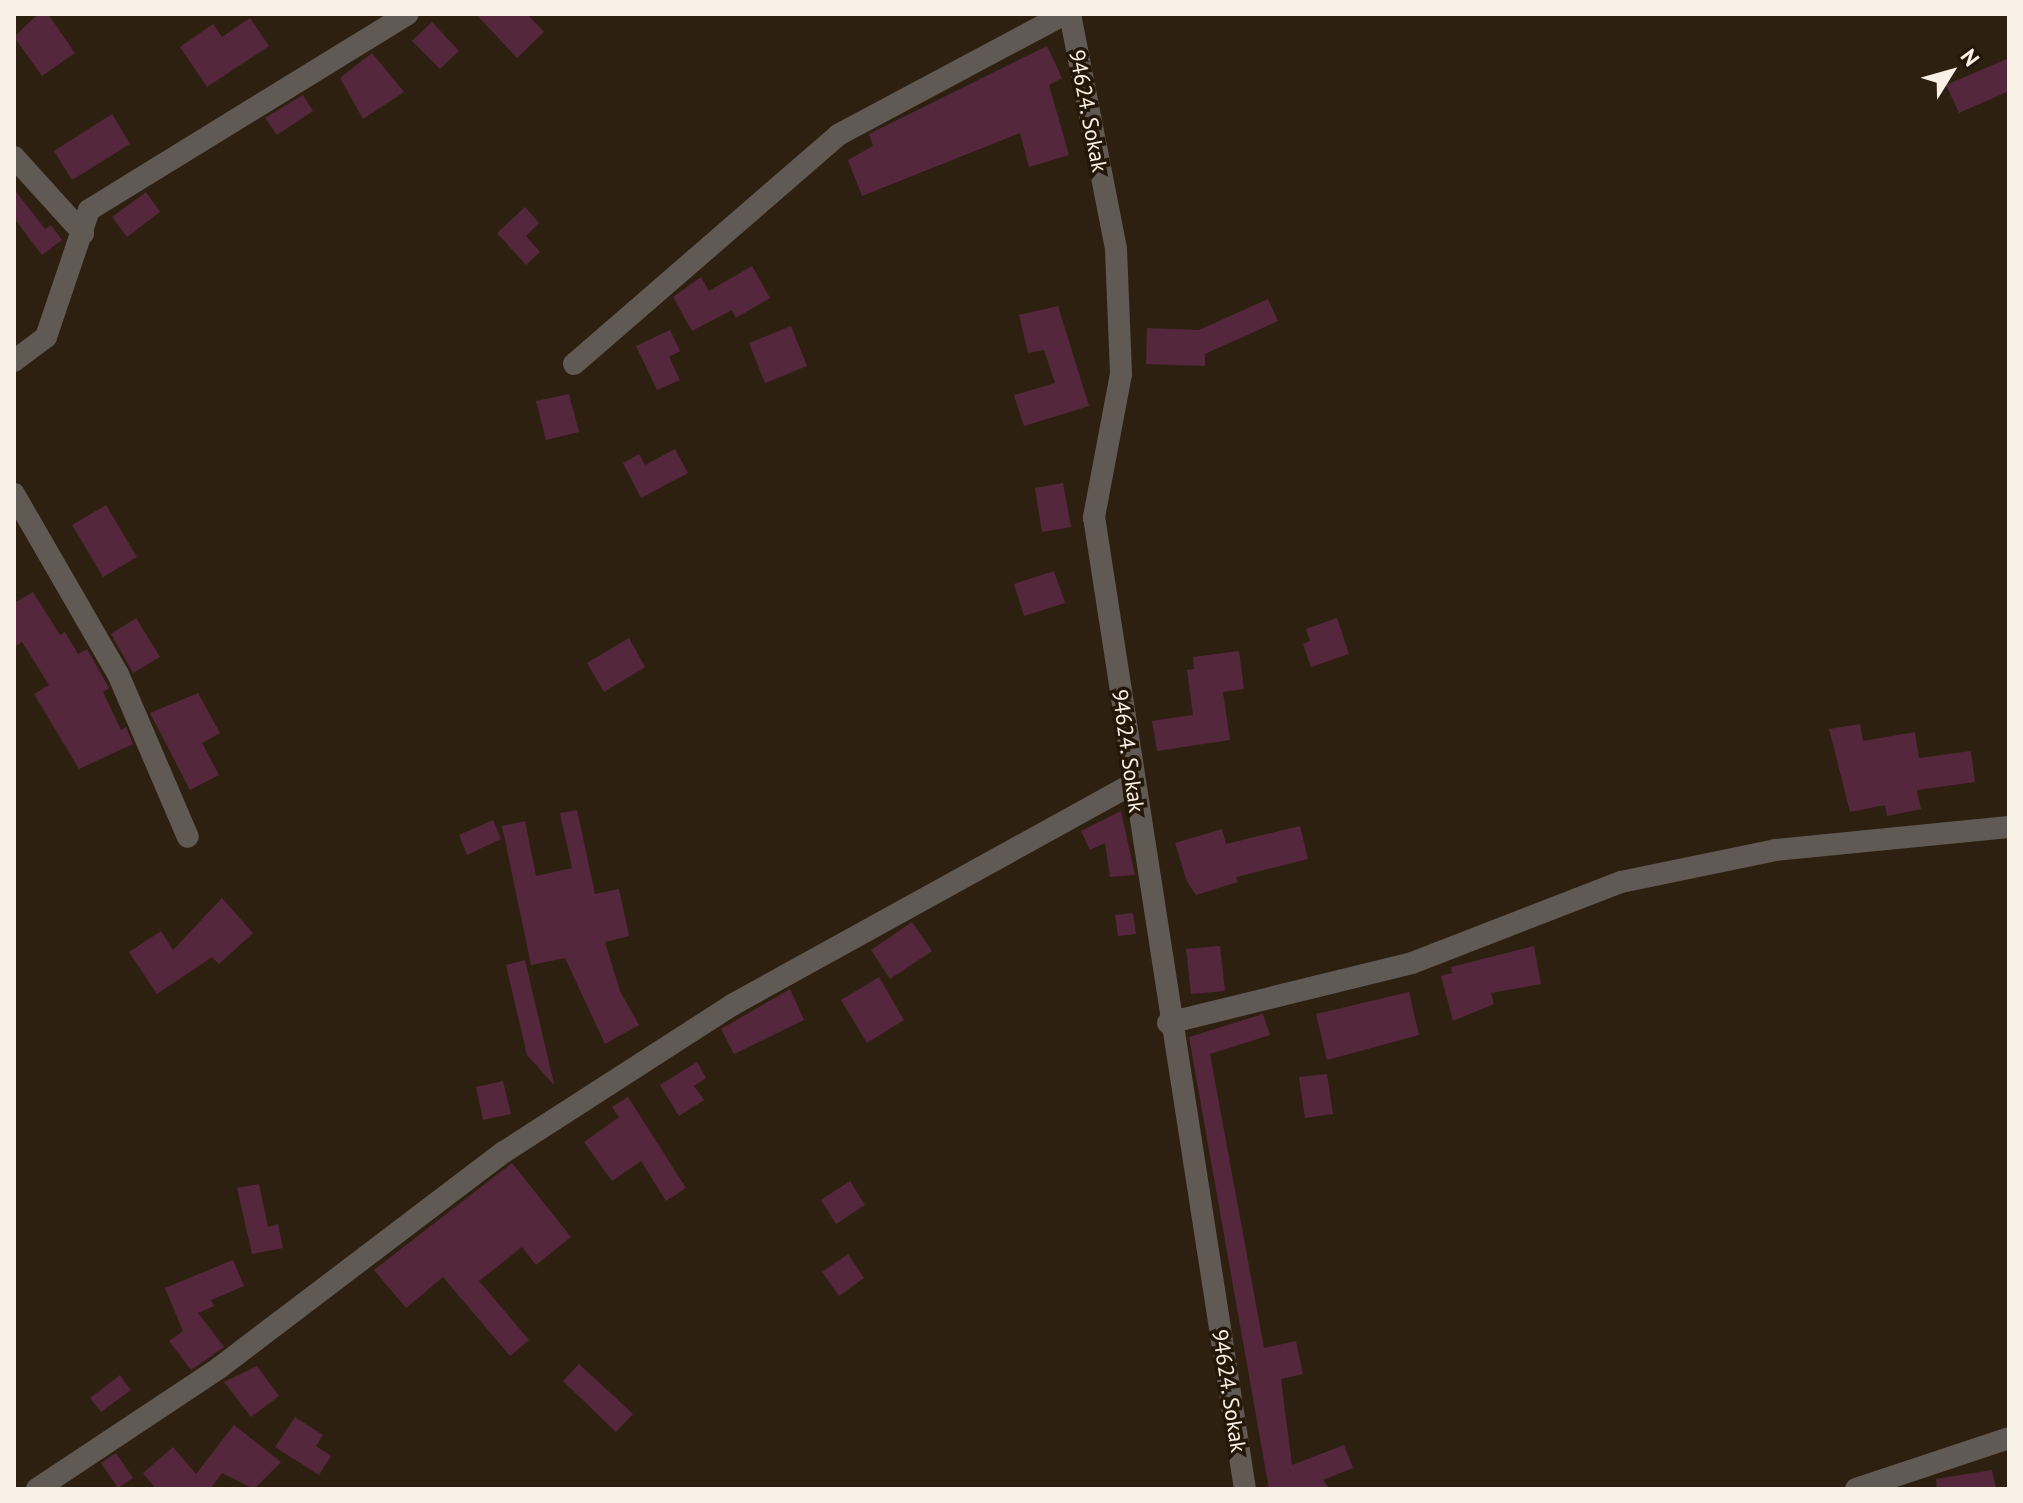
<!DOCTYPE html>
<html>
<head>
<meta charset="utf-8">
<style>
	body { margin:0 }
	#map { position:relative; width:2023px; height:1503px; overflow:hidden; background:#2e2011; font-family:"PT Sans",sans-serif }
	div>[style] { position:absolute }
	.building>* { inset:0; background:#54273d }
	.minor>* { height:22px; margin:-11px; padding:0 11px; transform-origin:11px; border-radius:11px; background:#615953 }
	.tertiary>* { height:22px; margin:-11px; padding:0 11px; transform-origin:11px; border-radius:11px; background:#615953 }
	span { translate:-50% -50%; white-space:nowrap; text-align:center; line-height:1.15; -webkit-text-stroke:7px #241708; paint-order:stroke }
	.street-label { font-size:22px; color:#f9f0e6 }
	.frame { position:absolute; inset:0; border:16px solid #f9f0e6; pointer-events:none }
	.north { position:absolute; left:1911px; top:32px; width:80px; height:80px; -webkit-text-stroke:6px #241708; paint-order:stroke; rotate:53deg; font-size:22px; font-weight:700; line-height:32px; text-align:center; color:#f9f0e6 }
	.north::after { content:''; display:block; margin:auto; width:28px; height:36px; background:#f9f0e6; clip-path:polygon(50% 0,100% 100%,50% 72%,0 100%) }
</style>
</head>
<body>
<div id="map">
	<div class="building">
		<div style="clip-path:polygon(38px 14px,48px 14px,75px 53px,42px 76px,14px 37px)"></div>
		<div style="clip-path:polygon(476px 14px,527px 14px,544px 32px,517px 58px)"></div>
		<div style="clip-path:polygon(250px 18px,269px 46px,207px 87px,180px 47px,213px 24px,222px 37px)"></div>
		<div style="clip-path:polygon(432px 22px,459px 51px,440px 69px,412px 41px)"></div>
		<div style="clip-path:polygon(1047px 46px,1062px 78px,1049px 85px,1069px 155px,1029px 167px,1020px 133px,862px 196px,848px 160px,873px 146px,869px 134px)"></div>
		<div style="clip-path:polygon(372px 53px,404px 92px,363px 119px,340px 78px)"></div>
		<div style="clip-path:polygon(2009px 58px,2009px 91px,1959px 113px,1946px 85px)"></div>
		<div style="clip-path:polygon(303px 95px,313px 111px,277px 135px,265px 118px)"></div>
		<div style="clip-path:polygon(112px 114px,130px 144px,72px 180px,54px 151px)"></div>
		<div style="clip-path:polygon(14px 189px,45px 229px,51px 225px,62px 240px,42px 255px,14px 218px)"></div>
		<div style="clip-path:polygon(146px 192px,160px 212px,127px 237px,112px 217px)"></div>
		<div style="clip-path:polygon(525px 207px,539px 223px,526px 236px,540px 252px,526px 265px,497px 233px)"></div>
		<div style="clip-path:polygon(752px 266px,770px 298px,736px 318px,732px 310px,692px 331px,673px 297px,701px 277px,709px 291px)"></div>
		<div style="clip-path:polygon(1268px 299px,1278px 321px,1205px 354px,1205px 366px,1146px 364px,1147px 328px,1199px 330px)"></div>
		<div style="clip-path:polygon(1058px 306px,1089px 406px,1024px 426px,1014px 395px,1055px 383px,1044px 350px,1028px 353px,1019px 315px)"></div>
		<div style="clip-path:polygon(791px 326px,807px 366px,765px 383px,749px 343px)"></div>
		<div style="clip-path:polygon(670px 330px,680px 351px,669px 357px,680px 380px,657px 390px,636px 346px)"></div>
		<div style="clip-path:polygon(569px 394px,579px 432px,546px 440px,536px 401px)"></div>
		<div style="clip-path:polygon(675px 449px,688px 473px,641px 498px,623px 463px,639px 454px,645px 465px)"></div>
		<div style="clip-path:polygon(1063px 483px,1071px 527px,1042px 532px,1035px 488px)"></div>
		<div style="clip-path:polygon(106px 505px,137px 557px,103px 577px,72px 525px)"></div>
		<div style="clip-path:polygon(1054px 571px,1065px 603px,1024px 616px,1014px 584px)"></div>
		<div style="clip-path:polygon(33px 592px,60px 635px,65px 632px,78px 654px,87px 649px,109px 688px,103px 692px,121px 730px,126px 727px,133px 744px,79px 769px,34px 694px,49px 685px,22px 642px,14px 647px,14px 603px)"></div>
		<div style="clip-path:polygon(136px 618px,160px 657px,133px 673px,111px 634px)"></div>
		<div style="clip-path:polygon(1337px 618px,1349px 654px,1311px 667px,1303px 644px,1310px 641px,1306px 629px)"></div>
		<div style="clip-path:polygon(629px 638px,645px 667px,604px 692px,587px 663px)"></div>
		<div style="clip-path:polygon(1239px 651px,1244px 689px,1223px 692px,1230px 740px,1157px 751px,1152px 721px,1193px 715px,1187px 670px,1194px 669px,1193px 657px)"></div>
		<div style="clip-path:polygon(198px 693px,220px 733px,202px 743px,219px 775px,190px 790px,150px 713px)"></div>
		<div style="clip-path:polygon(1860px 724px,1863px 741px,1915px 732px,1919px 758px,1971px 751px,1975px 782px,1917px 790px,1921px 809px,1887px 816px,1885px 805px,1850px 812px,1829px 729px)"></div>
		<div style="clip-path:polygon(577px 810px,595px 894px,619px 889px,629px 936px,605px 942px,620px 991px,639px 1025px,605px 1044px,565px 958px,531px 965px,502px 826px,525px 821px,536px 876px,572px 868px,560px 813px)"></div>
		<div style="clip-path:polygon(1121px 811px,1135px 875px,1110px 877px,1105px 843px,1090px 850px,1081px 831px)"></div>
		<div style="clip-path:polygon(493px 820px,501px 839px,467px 855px,459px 835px)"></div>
		<div style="clip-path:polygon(1300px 826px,1308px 859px,1236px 877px,1238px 882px,1196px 895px,1187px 882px,1175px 843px,1222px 829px,1226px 844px)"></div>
		<div style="clip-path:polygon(222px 898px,253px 933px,219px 964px,212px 957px,157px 994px,129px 952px,161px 931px,173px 950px)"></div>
		<div style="clip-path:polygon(1133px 913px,1136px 934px,1118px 936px,1115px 915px)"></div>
		<div style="clip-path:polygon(912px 922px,932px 951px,890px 979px,871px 950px)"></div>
		<div style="clip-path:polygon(1220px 946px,1225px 991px,1191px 994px,1186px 949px)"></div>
		<div style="clip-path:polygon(1534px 946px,1541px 984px,1491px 993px,1494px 1004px,1453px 1021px,1441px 976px,1452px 973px,1451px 967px)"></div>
		<div style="clip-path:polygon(525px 960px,554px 1084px,553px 1084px,527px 1055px,506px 965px)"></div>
		<div style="clip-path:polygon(879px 977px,904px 1020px,867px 1043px,841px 1000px)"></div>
		<div style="clip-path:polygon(790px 989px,804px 1020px,734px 1054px,721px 1029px)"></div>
		<div style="clip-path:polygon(1409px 992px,1419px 1035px,1327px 1060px,1316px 1014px)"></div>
		<div style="clip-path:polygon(1263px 1014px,1270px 1035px,1210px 1054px,1264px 1348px,1296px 1341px,1303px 1374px,1281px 1379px,1292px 1465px,1344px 1445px,1353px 1468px,1323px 1480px,1330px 1489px,1269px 1489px,1189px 1037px)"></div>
		<div style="clip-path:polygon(697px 1062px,706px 1078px,694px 1086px,704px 1100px,679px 1116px,660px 1085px)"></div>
		<div style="clip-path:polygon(1327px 1074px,1333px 1114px,1305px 1118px,1299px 1077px)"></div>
		<div style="clip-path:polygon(503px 1081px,511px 1114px,483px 1120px,476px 1087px)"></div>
		<div style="clip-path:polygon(628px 1097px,686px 1188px,666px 1201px,641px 1161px,612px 1181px,584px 1142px,619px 1117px,612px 1107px)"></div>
		<div style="clip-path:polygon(512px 1163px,571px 1237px,536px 1265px,522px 1247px,479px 1281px,529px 1340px,510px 1356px,443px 1277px,406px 1308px,374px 1270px)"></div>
		<div style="clip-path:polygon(850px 1181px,865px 1205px,836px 1224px,821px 1200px)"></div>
		<div style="clip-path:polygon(259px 1184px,268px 1227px,278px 1224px,283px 1248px,252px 1254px,237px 1188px)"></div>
		<div style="clip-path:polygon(848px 1254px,864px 1278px,839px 1296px,822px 1272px)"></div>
		<div style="clip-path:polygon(233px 1260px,244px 1286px,211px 1300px,214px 1306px,198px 1313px,224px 1347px,191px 1370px,169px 1341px,183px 1331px,165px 1288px)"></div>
		<div style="clip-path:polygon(579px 1364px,633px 1414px,616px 1432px,563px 1381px)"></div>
		<div style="clip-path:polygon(257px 1366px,279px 1396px,251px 1417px,224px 1382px)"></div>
		<div style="clip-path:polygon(120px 1375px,131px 1390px,101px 1412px,90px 1398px)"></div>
		<div style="clip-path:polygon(295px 1417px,323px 1435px,316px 1446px,331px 1456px,319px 1475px,275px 1447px)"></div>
		<div style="clip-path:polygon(234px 1425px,281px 1462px,254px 1489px,222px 1473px,210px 1489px,156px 1489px,143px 1473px,173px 1447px,196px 1474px)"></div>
		<div style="clip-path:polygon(116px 1453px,133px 1478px,118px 1488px,101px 1463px)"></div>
		<div style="clip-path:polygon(1992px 1470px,1996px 1489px,1937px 1489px,1936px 1479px)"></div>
	</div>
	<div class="minor">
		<div style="left:14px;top:157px;width:103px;rotate:47.8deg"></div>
		<div style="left:14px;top:361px;width:40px;rotate:-37deg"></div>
		<div style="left:46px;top:337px;width:134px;rotate:-71.3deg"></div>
		<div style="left:89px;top:210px;width:374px;rotate:-31.6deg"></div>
		<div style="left:574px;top:364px;width:349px;rotate:-40.9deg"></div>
		<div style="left:838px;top:135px;width:257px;rotate:-28.1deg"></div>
		<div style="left:14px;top:494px;width:208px;rotate:60deg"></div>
		<div style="left:118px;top:674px;width:177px;rotate:66.8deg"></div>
		<div style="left:1168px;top:1023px;width:251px;rotate:-13.8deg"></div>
		<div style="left:1412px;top:963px;width:224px;rotate:-21.2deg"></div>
		<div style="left:1621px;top:882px;width:157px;rotate:-11.7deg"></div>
		<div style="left:1775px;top:850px;width:235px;rotate:-5.6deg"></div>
		<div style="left:37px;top:1489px;width:219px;rotate:-33.6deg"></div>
		<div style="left:219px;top:1368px;width:358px;rotate:-37.2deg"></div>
		<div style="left:504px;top:1152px;width:271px;rotate:-32.8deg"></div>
		<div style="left:732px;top:1005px;width:458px;rotate:-28.9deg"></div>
		<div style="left:1856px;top:1489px;width:161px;rotate:-18.4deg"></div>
	</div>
	<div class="tertiary">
		<div style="left:1070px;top:14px;width:239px;rotate:78.9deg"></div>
		<div style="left:1116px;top:249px;width:125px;rotate:87.7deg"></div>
		<div style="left:1121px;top:374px;width:146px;rotate:100.7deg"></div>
		<div style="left:1094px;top:517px;width:984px;rotate:81.17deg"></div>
	</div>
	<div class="street-label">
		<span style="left:1088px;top:111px;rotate:79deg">94624. Sokak</span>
		<span style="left:1128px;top:751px;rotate:82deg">94624. Sokak</span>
		<span style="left:1229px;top:1391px;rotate:81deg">94624. Sokak</span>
	</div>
	<div class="frame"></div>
	<div class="north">N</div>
</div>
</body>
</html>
